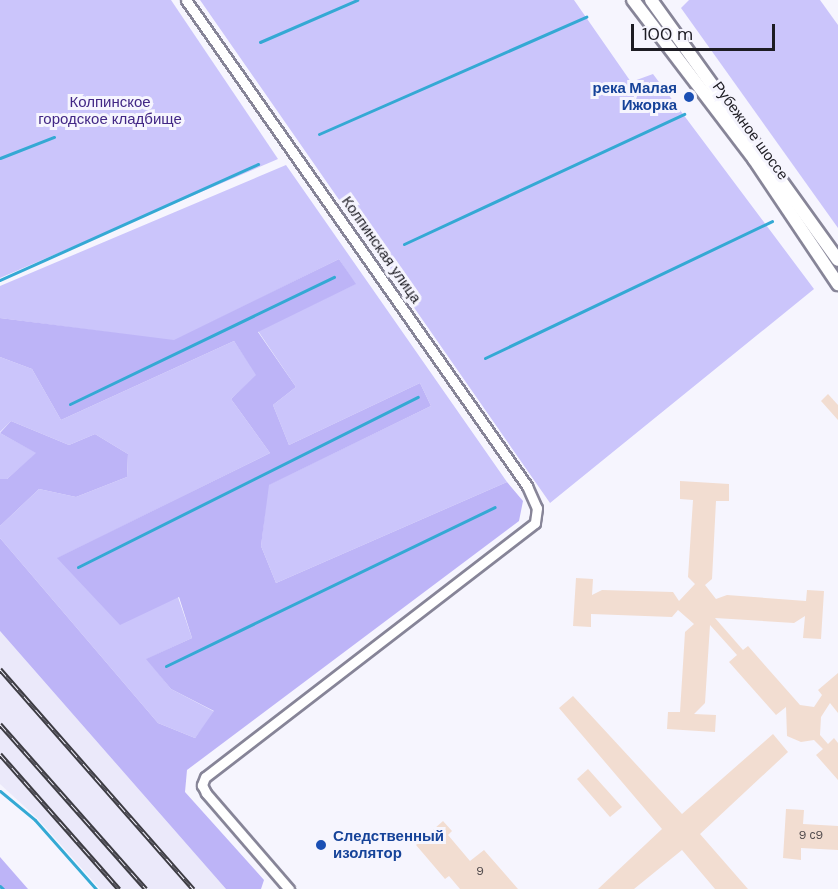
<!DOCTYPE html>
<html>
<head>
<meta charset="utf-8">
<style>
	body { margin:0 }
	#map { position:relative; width:838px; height:889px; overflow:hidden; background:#f6f5fe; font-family:"DM Sans",sans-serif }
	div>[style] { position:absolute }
	.built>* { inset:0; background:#ebe9fa }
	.green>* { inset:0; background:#cbc5fb }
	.forest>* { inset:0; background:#bdb4f7 }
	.stream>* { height:3px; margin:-1.5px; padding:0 1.5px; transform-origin:1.5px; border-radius:1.5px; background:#34a9d4 }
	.building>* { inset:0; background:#f2ddd1 }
	.roads { filter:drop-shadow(2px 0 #878598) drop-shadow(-2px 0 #878598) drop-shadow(0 2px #878598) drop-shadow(0 -2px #878598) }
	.minor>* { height:9px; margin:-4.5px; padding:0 4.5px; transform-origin:4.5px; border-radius:4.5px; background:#fff }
	.major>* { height:12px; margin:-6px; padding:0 6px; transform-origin:6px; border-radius:6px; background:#fff }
	.rail>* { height:5px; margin-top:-2.5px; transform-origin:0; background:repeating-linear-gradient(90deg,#f6f5fe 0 9px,#3d3c43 0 18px); box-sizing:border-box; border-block:2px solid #3d3c43 }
	.dots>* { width:16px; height:16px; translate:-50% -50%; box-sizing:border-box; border:3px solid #f6f5fe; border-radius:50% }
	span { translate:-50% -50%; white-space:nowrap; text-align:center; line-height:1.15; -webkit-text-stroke:6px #f6f5fe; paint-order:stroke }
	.number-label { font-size:12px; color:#524c4e }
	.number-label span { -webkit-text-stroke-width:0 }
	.transit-label { font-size:15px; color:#164399; font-weight:700 }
	.right { translate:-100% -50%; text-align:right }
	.left { translate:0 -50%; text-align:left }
	.park-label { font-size:15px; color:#422785 }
	.street-label { font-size:15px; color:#1d1c23 }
	.scale { position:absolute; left:631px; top:24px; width:144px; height:27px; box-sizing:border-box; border:3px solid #1d1c23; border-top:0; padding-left:8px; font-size:18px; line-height:21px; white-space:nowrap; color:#1d1c23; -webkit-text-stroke:4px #f6f5fe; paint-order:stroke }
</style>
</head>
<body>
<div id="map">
	<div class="built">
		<div style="clip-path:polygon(0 631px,226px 889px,100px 889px,38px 819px,0 784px)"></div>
	</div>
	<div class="green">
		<div style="clip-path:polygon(0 0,171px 0,278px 159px,0 278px)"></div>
		<div style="clip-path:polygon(200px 0,574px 0,631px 82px,653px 74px,814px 289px,550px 503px)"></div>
		<div style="clip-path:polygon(689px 0,820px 0,838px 25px,838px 228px,681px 8px)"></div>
		<div style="clip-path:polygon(286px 165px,507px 482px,276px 583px,261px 546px,268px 485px,431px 406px,420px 383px,289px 445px,273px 405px,296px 387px,258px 331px,355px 284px,339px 259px,174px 341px,0 318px,0 286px)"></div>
		<div style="clip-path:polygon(234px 341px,257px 375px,231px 399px,270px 453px,58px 558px,178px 597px,192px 638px,147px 659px,171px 689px,215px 712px,195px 738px,158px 723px,0 538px,0 526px,39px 489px,76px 497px,127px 477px,128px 454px,95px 434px,69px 445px,11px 421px,0 432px,0 357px,32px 369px,61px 420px)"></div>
		<div style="clip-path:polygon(0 433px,37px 453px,7px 479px,0 479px)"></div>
	</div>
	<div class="forest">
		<div style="clip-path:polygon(339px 259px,356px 284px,258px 332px,296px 387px,273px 405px,289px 445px,420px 383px,431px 406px,269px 485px,261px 546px,276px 583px,507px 482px,523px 501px,519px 521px,187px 770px,185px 792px,264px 880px,261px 889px,226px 889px,0 631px,0 538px,158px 723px,195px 738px,214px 711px,171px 689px,146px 659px,192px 638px,179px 597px,120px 625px,57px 558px,270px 453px,231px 399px,256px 375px,234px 341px,61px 420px,32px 369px,0 357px,0 318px,174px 340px)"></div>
		<div style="clip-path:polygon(11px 421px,69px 445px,95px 434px,128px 454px,127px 477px,76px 497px,39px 489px,0 526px,0 479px,7px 479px,36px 453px,0 433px)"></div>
		<div style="clip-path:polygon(0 857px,28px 889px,0 889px)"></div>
	</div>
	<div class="stream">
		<div style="left:260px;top:42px;width:106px;rotate:-23.4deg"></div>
		<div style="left:319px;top:134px;width:292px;rotate:-23.7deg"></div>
		<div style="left:0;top:158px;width:58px;rotate:-21.3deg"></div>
		<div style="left:404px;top:244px;width:309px;rotate:-24.9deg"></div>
		<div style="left:0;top:280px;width:283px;rotate:-24.2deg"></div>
		<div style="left:485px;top:358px;width:318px;rotate:-25.5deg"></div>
		<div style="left:70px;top:404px;width:293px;rotate:-25.7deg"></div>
		<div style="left:78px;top:567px;width:380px;rotate:-26.6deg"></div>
		<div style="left:166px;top:666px;width:365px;rotate:-25.8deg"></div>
		<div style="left:0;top:791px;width:45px;rotate:39.6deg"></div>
		<div style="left:35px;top:820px;width:92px;rotate:48.5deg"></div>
		<div style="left:0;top:886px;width:4px;rotate:45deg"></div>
	</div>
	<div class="building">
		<div style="clip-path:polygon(828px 394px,838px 405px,838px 420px,821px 401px)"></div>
		<div style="clip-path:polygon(680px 481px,729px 484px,729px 501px,716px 501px,712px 579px,705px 585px,716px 599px,727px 595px,806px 601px,807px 590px,824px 591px,821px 639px,803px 638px,805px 616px,794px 623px,715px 618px,743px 650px,748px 646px,800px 705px,814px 707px,822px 695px,818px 690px,838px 673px,838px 713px,830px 703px,821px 717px,820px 735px,828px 744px,834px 738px,838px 743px,838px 780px,816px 755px,823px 749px,814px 740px,801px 742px,787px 736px,786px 707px,776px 715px,729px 662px,737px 655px,710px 625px,705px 703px,694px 714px,716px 715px,715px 732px,667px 729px,668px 712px,680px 712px,685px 632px,694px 624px,678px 610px,672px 617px,591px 614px,591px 627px,573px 626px,576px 578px,593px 579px,592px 595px,602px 590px,673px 592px,679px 601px,695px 584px,688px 577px,693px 500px,680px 499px)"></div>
		<div style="clip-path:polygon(573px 696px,682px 814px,773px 734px,788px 752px,700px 834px,748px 889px,715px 889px,682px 850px,634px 889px,598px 889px,662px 829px,559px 708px)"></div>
		<div style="clip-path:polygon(588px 769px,622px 807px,610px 817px,577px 779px)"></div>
		<div style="clip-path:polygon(786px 809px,804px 810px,803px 824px,838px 826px,838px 850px,801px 848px,801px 860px,783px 858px)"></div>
		<div style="clip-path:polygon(443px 821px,452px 831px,448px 835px,470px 861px,484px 850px,518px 889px,460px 889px,449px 876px,445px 879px,416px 845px)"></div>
	</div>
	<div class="roads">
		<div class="minor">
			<div style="left:186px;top:0;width:594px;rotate:54.94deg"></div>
			<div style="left:527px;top:486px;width:24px;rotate:66deg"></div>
			<div style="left:537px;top:508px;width:15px;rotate:98deg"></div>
			<div style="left:535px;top:523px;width:416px;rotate:142.4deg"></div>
			<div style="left:205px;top:777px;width:9px;rotate:111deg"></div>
			<div style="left:202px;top:785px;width:9px;rotate:63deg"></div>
			<div style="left:206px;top:793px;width:127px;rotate:49.2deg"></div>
		</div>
		<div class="major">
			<div style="left:633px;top:0;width:200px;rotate:52.7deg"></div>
			<div style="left:754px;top:159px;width:151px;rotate:56.1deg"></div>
			<div style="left:651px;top:0;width:320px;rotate:54.3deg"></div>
		</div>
	</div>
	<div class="rail">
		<div style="left:0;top:669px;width:293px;rotate:48.7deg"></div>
		<div style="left:0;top:724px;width:220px;rotate:48.5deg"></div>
		<div style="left:0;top:754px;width:180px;rotate:48.6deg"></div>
	</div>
	<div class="dots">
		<div style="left:689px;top:97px;background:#1a4fb4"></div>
		<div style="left:321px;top:845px;background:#1a4fb4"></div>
	</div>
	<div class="number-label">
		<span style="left:811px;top:836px">9 с9</span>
		<span style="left:480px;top:872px">9</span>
	</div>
	<div class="transit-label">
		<span class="right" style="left:677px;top:97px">река Малая<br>Ижорка</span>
		<span class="left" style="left:333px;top:845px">Следственный<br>изолятор</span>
	</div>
	<div class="park-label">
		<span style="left:110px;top:111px">Колпинское<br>городское кладбище</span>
	</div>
	<div class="street-label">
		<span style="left:750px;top:131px;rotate:54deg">Рубежное шоссе</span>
		<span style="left:381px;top:250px;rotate:55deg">Колпинская улица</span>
	</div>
	<div class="scale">100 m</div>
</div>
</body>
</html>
